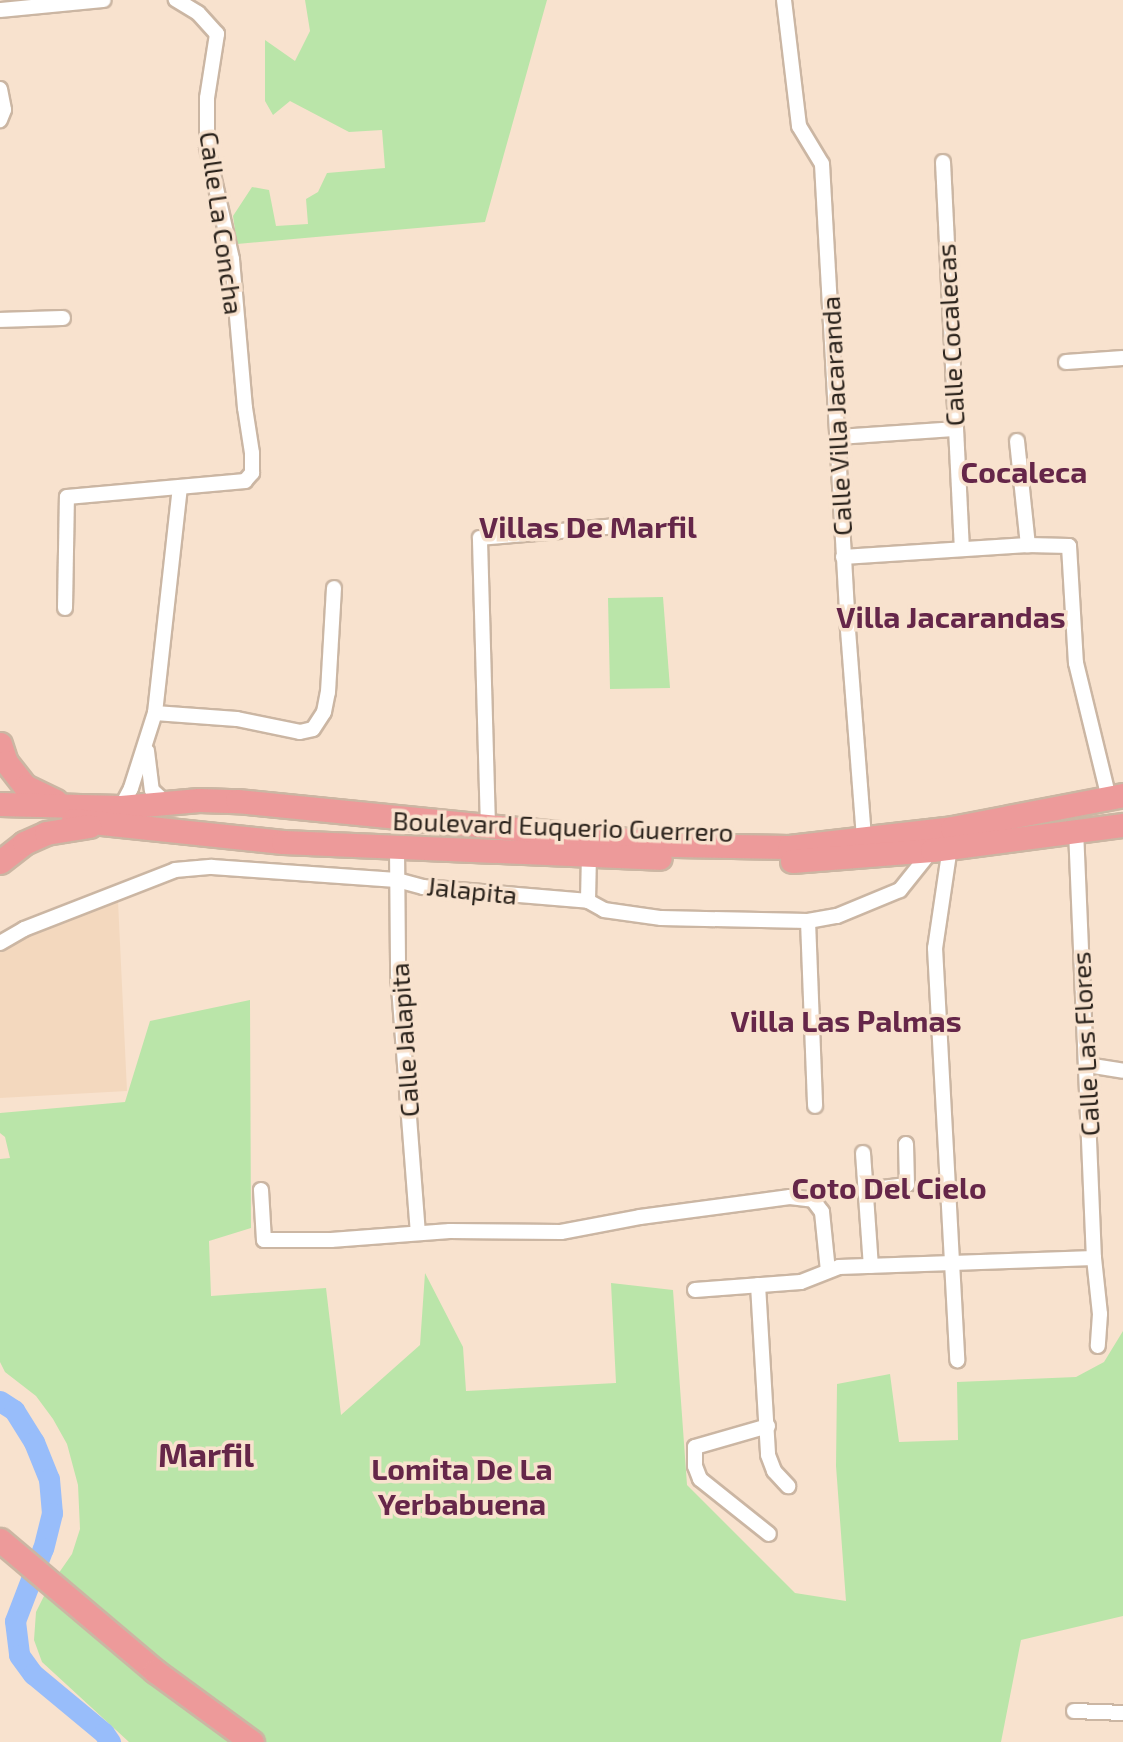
<!DOCTYPE html>
<html>
<head>
<meta charset="utf-8">
<style>
	body { margin:0 }
	#map { position:relative; width:1123px; height:1742px; overflow:hidden; background:#f8e2ce; font-family:"Exo 2",sans-serif }
	div>[style] { position:absolute }
	.built>* { inset:0; background:#f3d8be }
	.green>* { inset:0; background:#bae5a9 }
	.river>* { height:21px; margin:-10.5px; padding:0 10.5px; transform-origin:10.5px; border-radius:10.5px; background:#98bdfa }
	.roads { filter:drop-shadow(2px 0 #cbb6a3) drop-shadow(-2px 0 #cbb6a3) drop-shadow(0 2px #cbb6a3) drop-shadow(0 -2px #cbb6a3) }
	.minor>* { height:14px; margin:-7px; padding:0 7px; transform-origin:7px; border-radius:7px; background:#fff }
	.primary>* { height:23px; margin:-11.5px; padding:0 11.5px; transform-origin:11.5px; border-radius:11.5px; background:#ed9a9a }
	span { translate:-50% -50%; white-space:nowrap; text-align:center; line-height:1.15; -webkit-text-stroke:7px #f8e2ce; paint-order:stroke }
	.street-label { font-size:26px; color:#2b231c }
	.quarter-label { font-size:30px; color:#652649; font-weight:700 }
	.district-label { font-size:33px; color:#652649; font-weight:700 }
</style>
</head>
<body>
<div id="map">
	<div class="built">
		<div style="clip-path:polygon(118px 901px,127px 1091px,0 1098px,0 951px,14px 939px)"></div>
	</div>
	<div class="green">
		<div style="clip-path:polygon(305px 0,547px 0,485px 222px,237px 244px,233px 216px,252px 187px,269px 190px,276px 226px,308px 224px,306px 199px,318px 192px,327px 173px,385px 168px,382px 130px,349px 132px,290px 101px,273px 115px,265px 101px,265px 40px,295px 61px,310px 31px)"></div>
		<div style="clip-path:polygon(663px 597px,670px 688px,610px 689px,608px 598px)"></div>
		<div style="clip-path:polygon(250px 1000px,251px 1228px,209px 1241px,211px 1296px,326px 1288px,341px 1415px,420px 1345px,425px 1273px,463px 1347px,466px 1391px,616px 1383px,611px 1283px,673px 1290px,687px 1485px,795px 1593px,846px 1601px,836px 1466px,837px 1384px,890px 1374px,899px 1442px,958px 1440px,957px 1382px,1076px 1377px,1104px 1362px,1123px 1331px,1123px 1616px,1021px 1640px,1001px 1742px,129px 1742px,42px 1662px,34px 1640px,36px 1612px,47px 1590px,72px 1554px,80px 1529px,78px 1485px,67px 1444px,53px 1419px,36px 1396px,5px 1372px,0 1362px,0 1159px,10px 1158px,5px 1137px,0 1133px,0 1113px,125px 1102px,150px 1021px)"></div>
	</div>
	<div class="river">
		<div style="left:0;top:1401px;width:17px;rotate:33deg"></div>
		<div style="left:14px;top:1410px;width:38px;rotate:58deg"></div>
		<div style="left:34px;top:1442px;width:40px;rotate:68deg"></div>
		<div style="left:49px;top:1479px;width:34px;rotate:85deg"></div>
		<div style="left:52px;top:1513px;width:36px;rotate:104deg"></div>
		<div style="left:43px;top:1548px;width:78px;rotate:111deg"></div>
		<div style="left:15px;top:1621px;width:34px;rotate:83deg"></div>
		<div style="left:19px;top:1655px;width:24px;rotate:54deg"></div>
		<div style="left:33px;top:1674px;width:92px;rotate:39.7deg"></div>
		<div style="left:104px;top:1733px;width:11px;rotate:56deg"></div>
	</div>
	<div class="roads">
		<div class="minor">
			<div style="left:784px;top:0;width:127px;rotate:83.2deg"></div>
			<div style="left:799px;top:126px;width:44px;rotate:58.8deg"></div>
			<div style="left:822px;top:164px;width:454px;rotate:86.8deg"></div>
			<div style="left:847px;top:617px;width:223px;rotate:85.6deg"></div>
			<div style="left:0;top:10px;width:104px;rotate:-5.5deg"></div>
			<div style="left:0;top:89px;width:21px;rotate:79deg"></div>
			<div style="left:4px;top:110px;width:11px;rotate:112deg"></div>
			<div style="left:943px;top:162px;width:387px;rotate:87.2deg"></div>
			<div style="left:0;top:320px;width:63px;rotate:-1.8deg"></div>
			<div style="left:1066px;top:362px;width:57px;rotate:-4deg"></div>
			<div style="left:838px;top:437px;width:116px;rotate:-3.9deg"></div>
			<div style="left:1017px;top:441px;width:105px;rotate:84deg"></div>
			<div style="left:843px;top:557px;width:185px;rotate:-3.7deg"></div>
			<div style="left:1028px;top:545px;width:41px;rotate:1.4deg"></div>
			<div style="left:1069px;top:546px;width:117px;rotate:86.6deg"></div>
			<div style="left:1076px;top:663px;width:139px;rotate:76.3deg"></div>
			<div style="left:65px;top:608px;width:111px;rotate:-89deg"></div>
			<div style="left:67px;top:497px;width:179px;rotate:-5.1deg"></div>
			<div style="left:245px;top:481px;width:11px;rotate:-49deg"></div>
			<div style="left:252px;top:473px;width:20px;rotate:-90deg"></div>
			<div style="left:252px;top:453px;width:46px;rotate:-98.8deg"></div>
			<div style="left:245px;top:408px;width:150px;rotate:-95deg"></div>
			<div style="left:232px;top:259px;width:114px;rotate:-102.7deg"></div>
			<div style="left:207px;top:148px;width:50px;rotate:-90deg"></div>
			<div style="left:207px;top:98px;width:65px;rotate:-81.1deg"></div>
			<div style="left:217px;top:34px;width:28px;rotate:-132deg"></div>
			<div style="left:198px;top:13px;width:26px;rotate:-149deg"></div>
			<div style="left:155px;top:713px;width:82px;rotate:4.2deg"></div>
			<div style="left:237px;top:719px;width:64px;rotate:11.7deg"></div>
			<div style="left:300px;top:732px;width:13px;rotate:-13deg"></div>
			<div style="left:313px;top:729px;width:20px;rotate:-57deg"></div>
			<div style="left:324px;top:712px;width:20px;rotate:-79deg"></div>
			<div style="left:328px;top:692px;width:104px;rotate:-86.7deg"></div>
			<div style="left:147px;top:751px;width:39px;rotate:83deg"></div>
			<div style="left:152px;top:790px;width:19px;rotate:43deg"></div>
			<div style="left:121px;top:807px;width:21px;rotate:-62deg"></div>
			<div style="left:131px;top:788px;width:79px;rotate:-72.3deg"></div>
			<div style="left:155px;top:713px;width:227px;rotate:-83.7deg"></div>
			<div style="left:488px;top:827px;width:289px;rotate:-91.6deg"></div>
			<div style="left:480px;top:538px;width:139px;rotate:-5deg"></div>
			<div style="left:1076px;top:830px;width:428px;rotate:87.6deg"></div>
			<div style="left:1094px;top:1258px;width:56px;rotate:83.9deg"></div>
			<div style="left:1100px;top:1314px;width:32px;rotate:94deg"></div>
			<div style="left:950px;top:847px;width:102px;rotate:98.4deg"></div>
			<div style="left:935px;top:948px;width:413px;rotate:86.9deg"></div>
			<div style="left:397px;top:848px;width:126px;rotate:89.5deg"></div>
			<div style="left:398px;top:974px;width:259px;rotate:85.6deg"></div>
			<div style="left:588px;top:901px;width:46px;rotate:-88.8deg"></div>
			<div style="left:808px;top:921px;width:185px;rotate:87.8deg"></div>
			<div style="left:0;top:943px;width:28px;rotate:-30deg"></div>
			<div style="left:24px;top:929px;width:162px;rotate:-21.3deg"></div>
			<div style="left:175px;top:870px;width:37px;rotate:-5deg"></div>
			<div style="left:212px;top:867px;width:185px;rotate:4deg"></div>
			<div style="left:397px;top:880px;width:27px;rotate:15deg"></div>
			<div style="left:423px;top:887px;width:166px;rotate:4.8deg"></div>
			<div style="left:588px;top:901px;width:18px;rotate:29deg"></div>
			<div style="left:604px;top:910px;width:58px;rotate:8deg"></div>
			<div style="left:661px;top:918px;width:147px;rotate:1.2deg"></div>
			<div style="left:808px;top:921px;width:29px;rotate:-10deg"></div>
			<div style="left:837px;top:916px;width:68px;rotate:-22.4deg"></div>
			<div style="left:900px;top:890px;width:51px;rotate:-51.3deg"></div>
			<div style="left:1087px;top:1065px;width:36px;rotate:9deg"></div>
			<div style="left:863px;top:1153px;width:113px;rotate:86deg"></div>
			<div style="left:261px;top:1190px;width:50px;rotate:86.6deg"></div>
			<div style="left:264px;top:1240px;width:67px"></div>
			<div style="left:331px;top:1240px;width:119px;rotate:-4.3deg"></div>
			<div style="left:450px;top:1231px;width:111px;rotate:0.5deg"></div>
			<div style="left:561px;top:1232px;width:80px;rotate:-10.8deg"></div>
			<div style="left:640px;top:1217px;width:151px;rotate:-7.6deg"></div>
			<div style="left:790px;top:1197px;width:23px;rotate:7deg"></div>
			<div style="left:813px;top:1200px;width:15px;rotate:53deg"></div>
			<div style="left:822px;top:1212px;width:59px;rotate:84.2deg"></div>
			<div style="left:866px;top:1190px;width:41px;rotate:-7deg"></div>
			<div style="left:907px;top:1185px;width:41px;rotate:-91.4deg"></div>
			<div style="left:758px;top:1285px;width:170px;rotate:86.6deg"></div>
			<div style="left:768px;top:1455px;width:17px;rotate:69deg"></div>
			<div style="left:774px;top:1471px;width:21px;rotate:47deg"></div>
			<div style="left:695px;top:1290px;width:106px;rotate:-4.3deg"></div>
			<div style="left:801px;top:1282px;width:41px;rotate:-21.5deg"></div>
			<div style="left:839px;top:1267px;width:255px;rotate:-2deg"></div>
			<div style="left:768px;top:1426px;width:76px;rotate:164deg"></div>
			<div style="left:695px;top:1447px;width:19px;rotate:90deg"></div>
			<div style="left:695px;top:1466px;width:14px;rotate:69deg"></div>
			<div style="left:700px;top:1479px;width:88px;rotate:38.6deg"></div>
			<div style="left:1074px;top:1711px;width:49px;rotate:2.3deg"></div>
		</div>
		<div class="primary">
			<div style="left:0;top:744px;width:19px;rotate:72deg"></div>
			<div style="left:6px;top:762px;width:31px;rotate:52deg"></div>
			<div style="left:25px;top:786px;width:34px;rotate:26deg"></div>
			<div style="left:0;top:804px;width:121px;rotate:1.4deg"></div>
			<div style="left:121px;top:807px;width:78px;rotate:-5.1deg"></div>
			<div style="left:199px;top:800px;width:38px;rotate:2deg"></div>
			<div style="left:237px;top:801px;width:440px;rotate:5.7deg"></div>
			<div style="left:675px;top:845px;width:114px;rotate:1deg"></div>
			<div style="left:789px;top:847px;width:164px;rotate:-6.6deg"></div>
			<div style="left:952px;top:828px;width:174px;rotate:-10.9deg"></div>
			<div style="left:73px;top:820px;width:211px;rotate:6deg"></div>
			<div style="left:283px;top:842px;width:377px;rotate:2.4deg"></div>
			<div style="left:792px;top:861px;width:140px;rotate:-4.5deg"></div>
			<div style="left:932px;top:850px;width:193px;rotate:-7.5deg"></div>
			<div style="left:0;top:862px;width:31px;rotate:-38deg"></div>
			<div style="left:24px;top:843px;width:24px;rotate:-24deg"></div>
			<div style="left:46px;top:833px;width:44px;rotate:-9.2deg"></div>
			<div style="left:0;top:1540px;width:203px;rotate:40.2deg"></div>
			<div style="left:155px;top:1671px;width:120px;rotate:36.2deg"></div>
		</div>
	</div>
	<div class="street-label">
		<span style="left:222px;top:223px;rotate:82deg">Calle La Concha</span>
		<span style="left:950px;top:335px;rotate:-93deg">Calle Cocalecas</span>
		<span style="left:836px;top:416px;rotate:-93deg">Calle Villa Jacaranda</span>
		<span style="left:563px;top:826px;rotate:2deg">Boulevard Euquerio Guerrero</span>
		<span style="left:472px;top:890px;rotate:6deg">Jalapita</span>
		<span style="left:404px;top:1040px;rotate:-94deg">Calle Jalapita</span>
		<span style="left:1085px;top:1044px;rotate:-93deg">Calle Las Flores</span>
	</div>
	<div class="quarter-label">
		<span style="left:1024px;top:471px">Cocaleca</span>
		<span style="left:588px;top:526px">Villas De Marfil</span>
		<span style="left:951px;top:616px">Villa Jacarandas</span>
		<span style="left:846px;top:1020px">Villa Las Palmas</span>
		<span style="left:889px;top:1187px">Coto Del Cielo</span>
		<span style="left:462px;top:1485px">Lomita De La<br>Yerbabuena</span>
	</div>
	<div class="district-label">
		<span style="left:206px;top:1455px">Marfil</span>
	</div>
</div>
</body>
</html>
